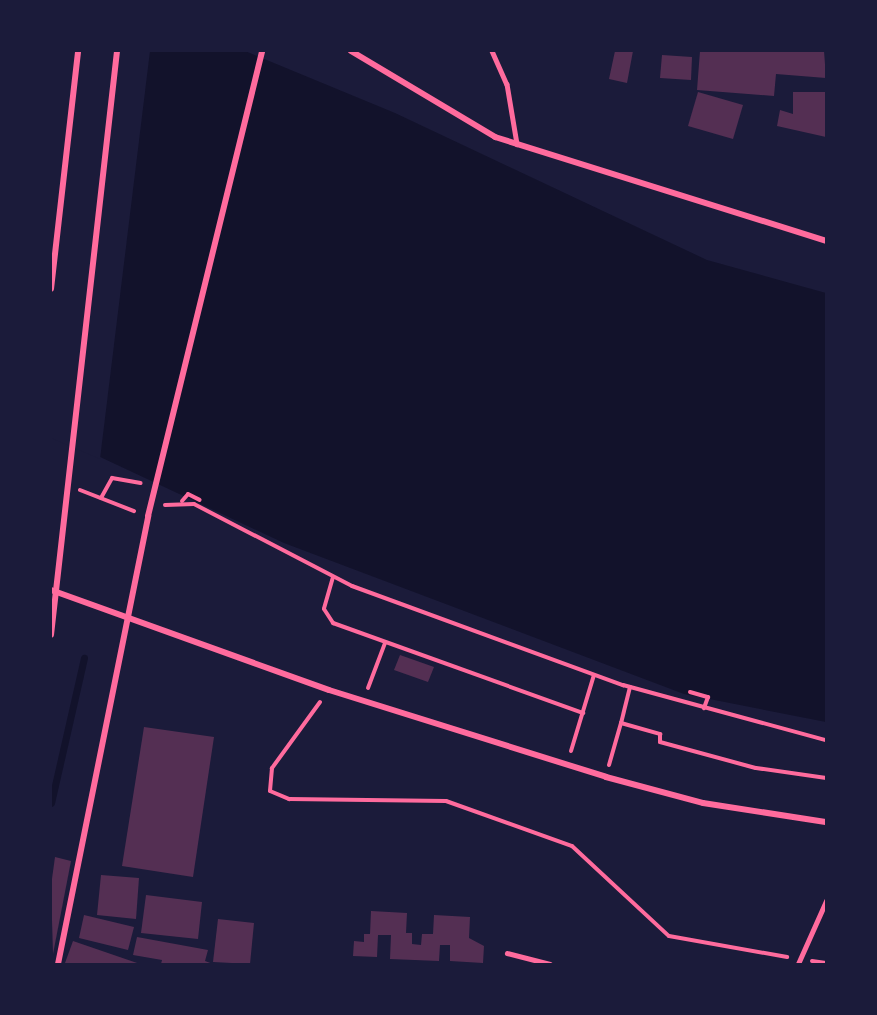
<!DOCTYPE html>
<html>
<head>
<meta charset="utf-8">
<style>
	body { margin:0 }
	#map { position:relative; width:877px; height:1015px; overflow:hidden; background:#1b1b3a; font-family:Roboto,sans-serif }
	div>[style] { position:absolute }
	.water>* { inset:0; background:#12122b }
	.pier>* { inset:0; background:#1b1b3a }
	.stream>* { height:7px; margin:-3.5px; padding:0 3.5px; transform-origin:3.5px; border-radius:3.5px; background:#12122b }
	.building>* { inset:0; background:#542f53 }
	.path>* { height:4px; margin:-2px; padding:0 2px; transform-origin:2px; border-radius:2px; background:#ff6b9d }
	.service>* { height:4.5px; margin:-2.25px; padding:0 2.25px; transform-origin:2.25px; border-radius:2.25px; background:#ff6b9d }
	.minor>* { height:6px; margin:-3px; padding:0 3px; transform-origin:3px; border-radius:3px; background:#ff6b9d }
	span { translate:-50% -50%; white-space:nowrap; text-align:center; line-height:1.15; -webkit-text-stroke:4.5px #1b1b3a; paint-order:stroke }
	.frame { position:absolute; inset:0; border:52px solid #1b1b3a; pointer-events:none }
</style>
</head>
<body>
<div id="map">
	<div class="water">
		<div style="clip-path:polygon(51px 51px,245px 51px,395px 113px,707px 260px,826px 293px,826px 722px,684px 694px,284px 543px,51px 434px)"></div>
	</div>
	<div class="pier">
		<div style="clip-path:polygon(51px 51px,150px 51px,100px 459px,51px 438px)"></div>
	</div>
	<div class="stream">
		<div style="left:51px;top:803px;width:149px;rotate:-77.2deg"></div>
	</div>
	<div class="building">
		<div style="clip-path:polygon(615px 51px,633px 51px,627px 83px,609px 79px)"></div>
		<div style="clip-path:polygon(700px 51px,824px 51px,826px 78px,776px 74px,774px 96px,697px 90px)"></div>
		<div style="clip-path:polygon(662px 55px,692px 57px,691px 80px,660px 78px)"></div>
		<div style="clip-path:polygon(698px 92px,743px 105px,733px 139px,688px 126px)"></div>
		<div style="clip-path:polygon(793px 92px,826px 92px,826px 137px,777px 126px,780px 110px,793px 114px)"></div>
		<div style="clip-path:polygon(400px 655px,434px 667px,428px 682px,394px 670px)"></div>
		<div style="clip-path:polygon(144px 727px,214px 737px,193px 877px,122px 866px)"></div>
		<div style="clip-path:polygon(55px 857px,71px 861px,53px 954px,51px 886px)"></div>
		<div style="clip-path:polygon(101px 875px,139px 878px,136px 919px,97px 915px)"></div>
		<div style="clip-path:polygon(146px 895px,202px 902px,198px 939px,141px 933px)"></div>
		<div style="clip-path:polygon(371px 911px,407px 913px,406px 933px,412px 933px,412px 944px,421px 945px,422px 934px,433px 934px,434px 915px,470px 917px,469px 938px,484px 946px,483px 963px,450px 961px,450px 945px,440px 945px,439px 961px,390px 959px,391px 935px,378px 935px,377px 957px,353px 956px,354px 941px,364px 942px,364px 934px,370px 934px)"></div>
		<div style="clip-path:polygon(84px 915px,134px 927px,128px 950px,79px 938px)"></div>
		<div style="clip-path:polygon(218px 919px,254px 923px,250px 964px,213px 962px)"></div>
		<div style="clip-path:polygon(137px 937px,208px 950px,205px 961px,213px 964px,161px 964px,162px 960px,133px 955px)"></div>
		<div style="clip-path:polygon(73px 941px,140px 964px,65px 963px)"></div>
	</div>
	<div class="path">
		<div style="left:80px;top:490px;width:58px;rotate:21.3deg"></div>
		<div style="left:101px;top:498px;width:23px;rotate:-61deg"></div>
		<div style="left:112px;top:478px;width:29px;rotate:10deg"></div>
		<div style="left:182px;top:501px;width:9px;rotate:-49deg"></div>
		<div style="left:188px;top:494px;width:13px;rotate:27deg"></div>
		<div style="left:165px;top:505px;width:29px;rotate:-2deg"></div>
		<div style="left:194px;top:504px;width:178px;rotate:27.4deg"></div>
		<div style="left:352px;top:586px;width:289px;rotate:20.1deg"></div>
		<div style="left:623px;top:685px;width:210px;rotate:15.2deg"></div>
		<div style="left:333px;top:577px;width:33px;rotate:106deg"></div>
		<div style="left:324px;top:609px;width:17px;rotate:57deg"></div>
		<div style="left:333px;top:623px;width:266px;rotate:19.8deg"></div>
		<div style="left:630px;top:687px;width:37px;rotate:104deg"></div>
		<div style="left:621px;top:723px;width:41px;rotate:15.8deg"></div>
		<div style="left:660px;top:734px;width:8px;rotate:90deg"></div>
		<div style="left:660px;top:742px;width:99px;rotate:15.2deg"></div>
		<div style="left:756px;top:768px;width:71px;rotate:8.1deg"></div>
		<div style="left:368px;top:688px;width:48px;rotate:-69.3deg"></div>
		<div style="left:690px;top:692px;width:19px;rotate:16deg"></div>
		<div style="left:708px;top:697px;width:12px;rotate:110deg"></div>
		<div style="left:320px;top:702px;width:82px;rotate:126deg"></div>
		<div style="left:272px;top:768px;width:23px;rotate:95deg"></div>
		<div style="left:270px;top:791px;width:21px;rotate:23deg"></div>
		<div style="left:289px;top:799px;width:157px;rotate:0.7deg"></div>
		<div style="left:446px;top:801px;width:134px;rotate:19.7deg"></div>
		<div style="left:572px;top:846px;width:132px;rotate:42.9deg"></div>
		<div style="left:669px;top:936px;width:120px;rotate:10.1deg"></div>
		<div style="left:571px;top:751px;width:79px;rotate:-73.2deg"></div>
		<div style="left:609px;top:765px;width:44px;rotate:-74.1deg"></div>
		<div style="left:812px;top:961px;width:14px;rotate:8deg"></div>
	</div>
	<div class="service">
		<div style="left:492px;top:51px;width:36px;rotate:66deg"></div>
		<div style="left:507px;top:84px;width:61px;rotate:80.5deg"></div>
		<div style="left:507px;top:953px;width:44px;rotate:14.3deg"></div>
		<div style="left:798px;top:964px;width:69px;rotate:-66deg"></div>
	</div>
	<div class="minor">
		<div style="left:351px;top:51px;width:168px;rotate:30.8deg"></div>
		<div style="left:495px;top:137px;width:347px;rotate:17.4deg"></div>
		<div style="left:51px;top:289px;width:240px;rotate:-83.5deg"></div>
		<div style="left:51px;top:590px;width:295px;rotate:19.8deg"></div>
		<div style="left:329px;top:690px;width:290px;rotate:17.4deg"></div>
		<div style="left:606px;top:777px;width:100px;rotate:15deg"></div>
		<div style="left:703px;top:803px;width:124px;rotate:8.8deg"></div>
		<div style="left:51px;top:635px;width:588px;rotate:-83.55deg"></div>
		<div style="left:58px;top:964px;width:457px;rotate:-78.6deg"></div>
		<div style="left:148px;top:516px;width:479px;rotate:-76.2deg"></div>
	</div>
	<div class="frame"></div>
</div>
</body>
</html>
